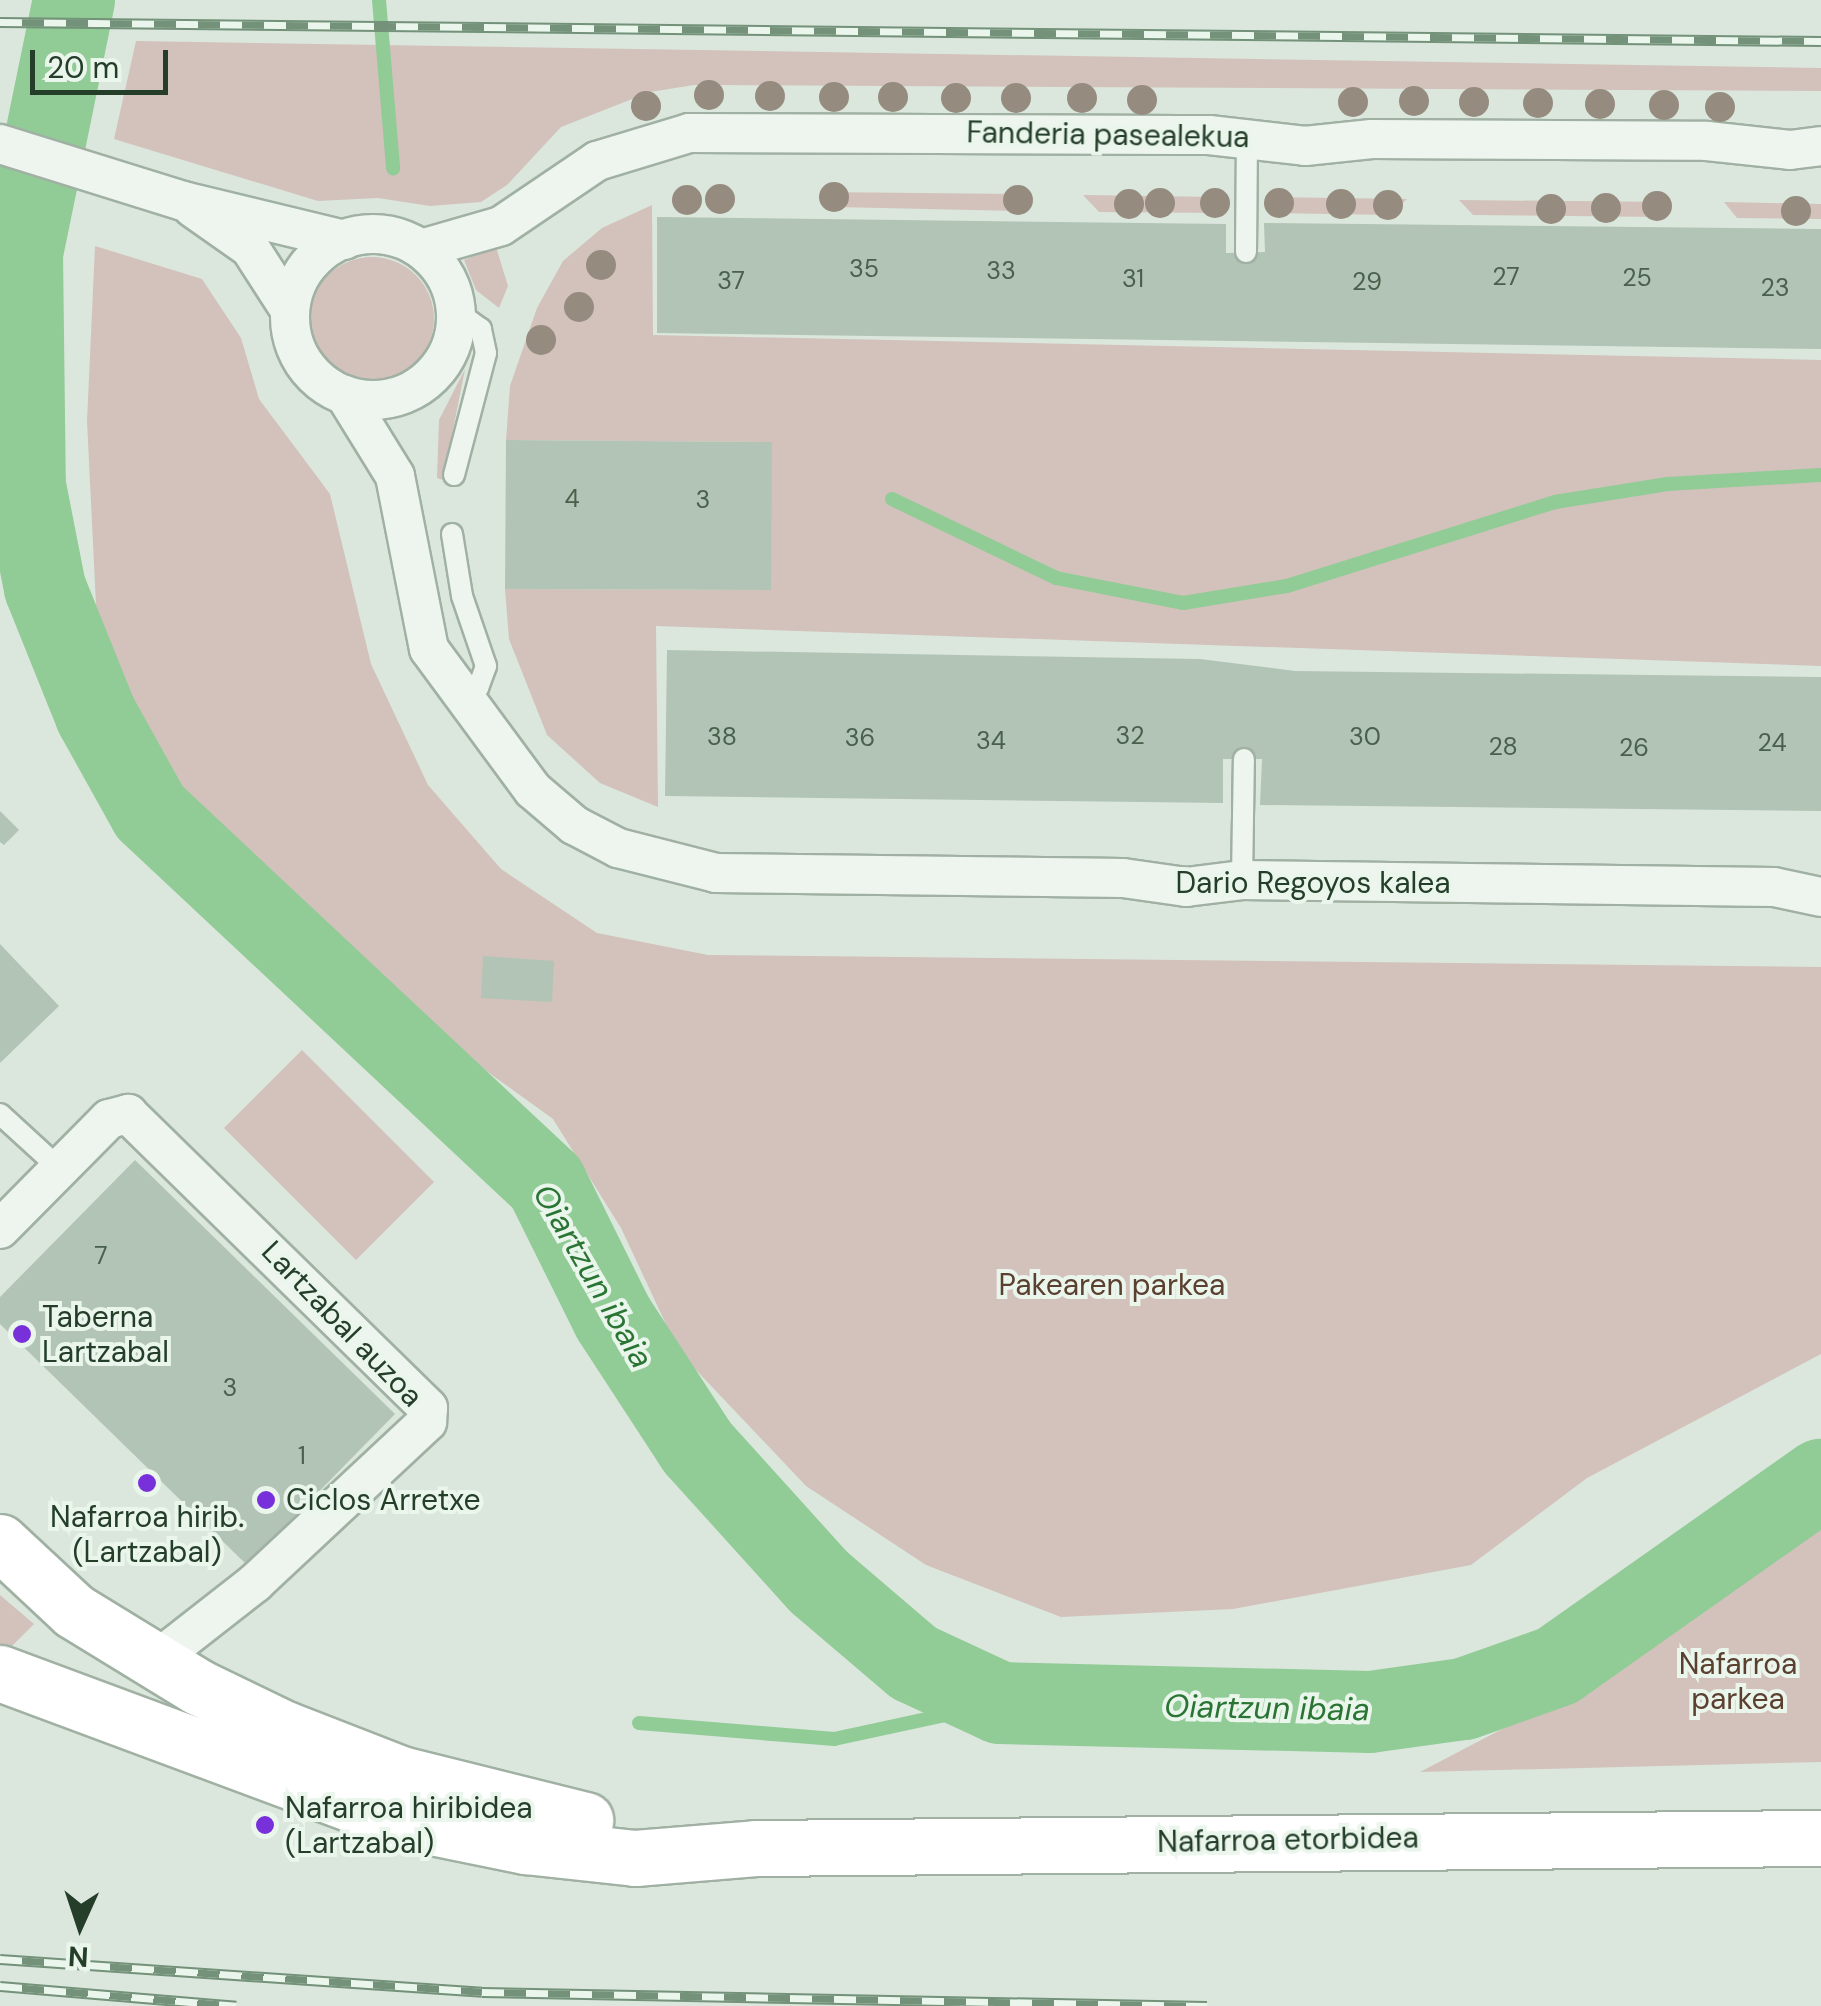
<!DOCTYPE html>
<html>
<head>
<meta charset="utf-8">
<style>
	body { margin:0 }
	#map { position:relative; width:1821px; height:2006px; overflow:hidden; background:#dbe7dd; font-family:"DM Sans",sans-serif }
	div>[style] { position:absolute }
	.green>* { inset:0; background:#d2c2bb }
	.round { border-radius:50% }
	.stream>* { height:14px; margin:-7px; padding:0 7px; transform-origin:7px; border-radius:7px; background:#91cb96 }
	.river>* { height:82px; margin:-41px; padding:0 41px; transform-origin:41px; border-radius:41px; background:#91cb96 }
	.building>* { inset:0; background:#b2c4b5 }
	.roads { filter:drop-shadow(2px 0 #a0b1a3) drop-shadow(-2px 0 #a0b1a3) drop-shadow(0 2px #a0b1a3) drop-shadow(0 -2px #a0b1a3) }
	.service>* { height:20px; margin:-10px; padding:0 10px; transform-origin:10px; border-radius:10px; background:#eef5ef }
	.minor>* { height:38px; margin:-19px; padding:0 19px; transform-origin:19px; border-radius:19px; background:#eef5ef }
	.minor>.ring { margin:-19px; padding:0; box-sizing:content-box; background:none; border:38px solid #eef5ef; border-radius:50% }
	.secondary>* { height:55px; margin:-27.5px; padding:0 27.5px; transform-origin:27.5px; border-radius:27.5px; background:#fff }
	.rail>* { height:11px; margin-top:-5.5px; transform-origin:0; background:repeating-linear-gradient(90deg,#eaf5ec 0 22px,#739279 0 44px); box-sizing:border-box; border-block:2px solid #739279 }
	.trees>* { width:30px; height:30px; margin:-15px; border-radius:50%; background:#958b7e }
	.dots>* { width:28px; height:28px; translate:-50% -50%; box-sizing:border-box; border:5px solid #eaf5ec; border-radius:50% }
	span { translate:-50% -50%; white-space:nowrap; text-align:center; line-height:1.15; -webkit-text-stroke:8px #eaf5ec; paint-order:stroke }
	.number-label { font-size:25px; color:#48604c }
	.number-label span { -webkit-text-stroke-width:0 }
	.street-label { font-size:30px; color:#243e29 }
	.park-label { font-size:30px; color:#5b4030 }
	.poi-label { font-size:30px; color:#243e29 }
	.left { translate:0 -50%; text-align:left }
	.water-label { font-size:32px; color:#2a7533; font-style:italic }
	.north { position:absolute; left:30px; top:1876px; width:100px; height:100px; -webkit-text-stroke:8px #eaf5ec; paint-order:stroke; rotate:183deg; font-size:28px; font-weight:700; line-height:40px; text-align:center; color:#243e29 }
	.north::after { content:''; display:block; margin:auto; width:35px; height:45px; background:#243e29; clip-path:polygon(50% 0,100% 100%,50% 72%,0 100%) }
	.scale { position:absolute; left:30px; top:50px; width:138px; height:45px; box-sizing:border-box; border:5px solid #243e29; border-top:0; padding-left:12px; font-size:30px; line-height:35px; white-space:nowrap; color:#243e29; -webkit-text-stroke:8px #eaf5ec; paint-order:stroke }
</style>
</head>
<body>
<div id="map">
	<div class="green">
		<div style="clip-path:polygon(136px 41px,1821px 68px,1821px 91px,694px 85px,650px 92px,561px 127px,507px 185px,481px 202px,430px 206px,378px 198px,318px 201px,114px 139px)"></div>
		<div style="clip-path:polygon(820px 192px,1029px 194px,1019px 211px,835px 207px)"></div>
		<div style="clip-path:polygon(1083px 195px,1221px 197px,1220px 213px,1099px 212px)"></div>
		<div style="clip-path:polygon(1268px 197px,1407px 199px,1389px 215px,1268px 213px)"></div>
		<div style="clip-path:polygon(1459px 200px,1672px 202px,1659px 217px,1473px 215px)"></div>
		<div style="clip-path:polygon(1724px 202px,1821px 204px,1821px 219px,1737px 218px)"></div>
		<div style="clip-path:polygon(652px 205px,653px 335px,1821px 360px,1821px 666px,656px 626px,658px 807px,600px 783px,547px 735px,509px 639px,505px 589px,771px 590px,771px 442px,506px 440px,510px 386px,537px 308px,563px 261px,602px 228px)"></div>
		<div style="clip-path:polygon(95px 246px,202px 279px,241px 338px,259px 399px,330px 494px,371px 664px,428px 785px,501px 869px,597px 933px,708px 955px,1821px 967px,1821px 1354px,1587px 1478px,1471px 1565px,1233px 1609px,1061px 1617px,926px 1565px,806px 1486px,679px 1352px,621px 1228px,553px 1119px,424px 1026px,326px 941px,194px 807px,98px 646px,87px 421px)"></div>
		<div style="clip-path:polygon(496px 247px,508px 286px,499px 308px,476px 290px,464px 260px)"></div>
		<div class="round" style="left:310px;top:257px;width:124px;height:124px"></div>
		<div style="clip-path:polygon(465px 369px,443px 480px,437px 478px,439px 420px)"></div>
		<div style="clip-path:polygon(302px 1050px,434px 1182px,356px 1260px,224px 1128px)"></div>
		<div style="clip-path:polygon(1821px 1519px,1821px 1762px,1420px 1772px,1590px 1683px)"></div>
		<div style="clip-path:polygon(0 1595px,34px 1624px,6px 1652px,0 1650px)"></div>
	</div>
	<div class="stream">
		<div style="left:379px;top:0;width:169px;rotate:85.2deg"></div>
		<div style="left:892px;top:499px;width:182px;rotate:25.7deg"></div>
		<div style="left:1056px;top:578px;width:129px;rotate:11.1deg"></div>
		<div style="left:1183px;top:603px;width:105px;rotate:-9.3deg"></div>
		<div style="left:1287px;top:586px;width:281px;rotate:-17.4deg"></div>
		<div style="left:1555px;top:502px;width:114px;rotate:-9.1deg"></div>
		<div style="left:1668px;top:484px;width:153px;rotate:-3.4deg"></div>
		<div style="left:639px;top:1723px;width:196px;rotate:4.7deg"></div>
		<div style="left:834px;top:1739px;width:170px;rotate:-12.2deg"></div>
	</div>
	<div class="river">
		<div style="left:74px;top:0;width:258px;rotate:101.6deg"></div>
		<div style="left:22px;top:253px;width:233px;rotate:89.3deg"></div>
		<div style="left:25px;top:486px;width:104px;rotate:78.9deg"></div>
		<div style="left:45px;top:588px;width:137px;rotate:68.1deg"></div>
		<div style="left:96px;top:715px;width:111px;rotate:60.9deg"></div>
		<div style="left:150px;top:812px;width:543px;rotate:43.13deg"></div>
		<div style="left:546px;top:1183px;width:151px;rotate:63.6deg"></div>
		<div style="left:613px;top:1318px;width:154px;rotate:56.9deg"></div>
		<div style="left:697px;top:1447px;width:182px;rotate:47.9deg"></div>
		<div style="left:819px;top:1582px;width:125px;rotate:40.5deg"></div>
		<div style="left:914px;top:1663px;width:95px;rotate:24.9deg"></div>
		<div style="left:1000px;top:1703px;width:370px;rotate:1.4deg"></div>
		<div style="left:1370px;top:1712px;width:95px;rotate:-7.9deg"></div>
		<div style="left:1464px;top:1699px;width:99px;rotate:-19.5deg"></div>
		<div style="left:1557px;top:1666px;width:323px;rotate:-35.2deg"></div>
	</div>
	<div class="building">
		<div style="clip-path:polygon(657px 217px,1226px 224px,1226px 253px,1265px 252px,1264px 223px,1821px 229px,1821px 349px,657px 333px)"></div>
		<div style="clip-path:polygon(506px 440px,772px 442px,771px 590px,505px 589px)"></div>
		<div style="clip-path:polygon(667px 650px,1200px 659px,1295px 671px,1821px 677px,1821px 811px,1260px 805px,1262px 759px,1223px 759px,1223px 803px,665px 796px)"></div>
		<div style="clip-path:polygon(0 811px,19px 830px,4px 845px,0 842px)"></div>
		<div style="clip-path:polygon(0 944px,59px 1006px,0 1063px)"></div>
		<div style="clip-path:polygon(483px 956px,554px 961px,552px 1002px,481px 998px)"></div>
		<div style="clip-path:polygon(135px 1160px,395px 1414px,247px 1565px,0 1324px,0 1297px)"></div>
	</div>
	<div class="roads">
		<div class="service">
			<div style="left:1246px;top:252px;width:116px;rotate:-89.5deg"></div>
			<div style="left:454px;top:475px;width:126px;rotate:-75.3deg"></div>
			<div style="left:486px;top:353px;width:25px;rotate:-102deg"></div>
			<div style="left:481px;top:329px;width:31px;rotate:-144deg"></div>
			<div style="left:452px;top:534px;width:63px;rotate:80.8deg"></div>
			<div style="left:462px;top:596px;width:74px;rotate:71.1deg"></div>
			<div style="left:486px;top:666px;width:23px;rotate:110deg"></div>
			<div style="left:478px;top:688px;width:21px;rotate:151deg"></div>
			<div style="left:1242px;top:880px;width:121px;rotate:-89.1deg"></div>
			<div style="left:0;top:1114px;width:79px;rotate:42.4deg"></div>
		</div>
		<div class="minor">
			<div style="left:0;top:144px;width:192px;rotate:17.3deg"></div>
			<div style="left:183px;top:201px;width:166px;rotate:13.6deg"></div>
			<div style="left:193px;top:208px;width:70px;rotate:35.1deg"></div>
			<div style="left:250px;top:248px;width:74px;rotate:57.2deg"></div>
			<div class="ring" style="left:290px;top:234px;width:128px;height:128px"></div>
			<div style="left:421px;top:249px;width:83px;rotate:-16deg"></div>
			<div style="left:501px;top:226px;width:116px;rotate:-34.1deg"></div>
			<div style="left:597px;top:161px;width:96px;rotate:-16.9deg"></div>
			<div style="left:689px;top:133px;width:520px;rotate:0.22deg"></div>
			<div style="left:1209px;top:135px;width:97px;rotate:6.5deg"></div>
			<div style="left:1305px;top:146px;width:67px;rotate:-6deg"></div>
			<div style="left:1372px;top:139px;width:335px;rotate:0.3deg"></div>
			<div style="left:1707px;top:141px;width:83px;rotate:6.2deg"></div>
			<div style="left:1790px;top:150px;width:31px;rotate:-7deg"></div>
			<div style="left:345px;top:395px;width:95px;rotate:58.3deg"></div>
			<div style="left:395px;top:476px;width:176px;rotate:78.9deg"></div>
			<div style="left:429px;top:649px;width:175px;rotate:53.6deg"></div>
			<div style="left:533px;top:790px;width:54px;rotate:40.5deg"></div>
			<div style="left:574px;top:825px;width:50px;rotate:27.6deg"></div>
			<div style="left:618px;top:848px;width:101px;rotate:14.3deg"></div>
			<div style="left:716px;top:873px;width:407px;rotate:0.7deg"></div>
			<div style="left:1123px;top:878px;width:64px;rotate:8.1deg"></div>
			<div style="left:1186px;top:887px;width:56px;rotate:-7.1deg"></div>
			<div style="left:1242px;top:880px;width:532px;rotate:0.75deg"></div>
			<div style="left:1774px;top:887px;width:48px;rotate:12deg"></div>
			<div style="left:0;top:1229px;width:155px;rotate:-45.3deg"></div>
			<div style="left:109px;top:1119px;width:20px;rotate:-15deg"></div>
			<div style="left:128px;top:1114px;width:420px;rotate:44.4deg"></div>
			<div style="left:428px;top:1408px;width:14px;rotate:94deg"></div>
			<div style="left:427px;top:1422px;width:236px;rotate:136.9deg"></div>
			<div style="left:255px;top:1583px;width:128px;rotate:142deg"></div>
		</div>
		<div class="secondary">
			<div style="left:0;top:1542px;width:101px;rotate:43deg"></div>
			<div style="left:74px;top:1611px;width:145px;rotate:31.5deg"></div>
			<div style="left:198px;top:1687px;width:97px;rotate:25.8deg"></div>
			<div style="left:285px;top:1729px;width:124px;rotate:21.2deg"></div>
			<div style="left:401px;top:1774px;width:190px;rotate:14deg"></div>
			<div style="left:0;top:1673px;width:419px;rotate:20.4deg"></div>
			<div style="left:393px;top:1819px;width:135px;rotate:11.6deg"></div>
			<div style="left:525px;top:1846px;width:111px;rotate:6.2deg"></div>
			<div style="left:635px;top:1858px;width:121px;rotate:-4.7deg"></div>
			<div style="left:756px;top:1848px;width:1065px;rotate:-0.54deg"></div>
		</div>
	</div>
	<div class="rail">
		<div style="left:0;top:22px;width:1821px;rotate:0.6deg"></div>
		<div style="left:0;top:1959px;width:483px;rotate:3.9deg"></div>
		<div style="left:482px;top:1992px;width:725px;rotate:1.11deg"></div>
		<div style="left:0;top:1986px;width:237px;rotate:4.8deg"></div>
	</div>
	<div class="trees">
		<div style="left:709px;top:95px"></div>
		<div style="left:770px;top:96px"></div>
		<div style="left:834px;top:97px"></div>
		<div style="left:893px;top:97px"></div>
		<div style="left:956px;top:98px"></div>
		<div style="left:1016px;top:98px"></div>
		<div style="left:1082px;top:98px"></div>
		<div style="left:1142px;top:100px"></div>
		<div style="left:1414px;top:101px"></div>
		<div style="left:1353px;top:102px"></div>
		<div style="left:1474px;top:102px"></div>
		<div style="left:1538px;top:103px"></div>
		<div style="left:1600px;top:104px"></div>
		<div style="left:1664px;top:105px"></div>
		<div style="left:646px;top:106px"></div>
		<div style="left:1720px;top:107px"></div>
		<div style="left:834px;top:197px"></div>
		<div style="left:720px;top:199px"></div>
		<div style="left:687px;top:200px"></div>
		<div style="left:1018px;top:200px"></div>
		<div style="left:1160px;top:203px"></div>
		<div style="left:1215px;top:203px"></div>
		<div style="left:1279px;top:203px"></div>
		<div style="left:1129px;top:204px"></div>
		<div style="left:1341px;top:204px"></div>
		<div style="left:1388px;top:205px"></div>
		<div style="left:1657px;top:206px"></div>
		<div style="left:1606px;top:208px"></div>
		<div style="left:1551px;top:209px"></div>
		<div style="left:1796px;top:211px"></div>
		<div style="left:601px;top:265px"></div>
		<div style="left:579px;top:307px"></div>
		<div style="left:541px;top:340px"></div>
	</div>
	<div class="dots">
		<div style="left:22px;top:1334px;background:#7831da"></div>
		<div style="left:147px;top:1483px;background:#7831da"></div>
		<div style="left:266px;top:1500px;background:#7831da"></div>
		<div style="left:265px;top:1825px;background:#7831da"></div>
	</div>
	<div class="number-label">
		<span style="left:864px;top:269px">35</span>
		<span style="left:1001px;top:271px">33</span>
		<span style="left:1506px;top:277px">27</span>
		<span style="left:1637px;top:278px">25</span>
		<span style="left:1133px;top:279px">31</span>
		<span style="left:731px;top:281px">37</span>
		<span style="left:1367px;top:282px">29</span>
		<span style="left:1775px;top:288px">23</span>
		<span style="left:572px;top:499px">4</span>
		<span style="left:703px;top:500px">3</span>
		<span style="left:1130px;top:736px">32</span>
		<span style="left:722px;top:737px">38</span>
		<span style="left:1365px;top:737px">30</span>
		<span style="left:860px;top:738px">36</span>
		<span style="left:991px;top:741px">34</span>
		<span style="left:1772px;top:743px">24</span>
		<span style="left:1503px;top:747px">28</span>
		<span style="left:1634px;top:748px">26</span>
		<span style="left:101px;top:1256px">7</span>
		<span style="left:230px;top:1388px">3</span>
		<span style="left:302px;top:1456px">1</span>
	</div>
	<div class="street-label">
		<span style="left:1108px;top:135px;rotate:1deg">Fanderia pasealekua</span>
		<span style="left:1313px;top:883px">Dario Regoyos kalea</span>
		<span style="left:342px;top:1324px;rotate:46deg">Lartzabal auzoa</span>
		<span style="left:1288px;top:1840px;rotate:-1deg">Nafarroa etorbidea</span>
	</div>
	<div class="park-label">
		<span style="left:1112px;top:1285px">Pakearen parkea</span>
		<span style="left:1738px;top:1681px">Nafarroa<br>parkea</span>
	</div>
	<div class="poi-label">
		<span class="left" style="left:42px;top:1334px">Taberna<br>Lartzabal</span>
		<span class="left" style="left:286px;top:1500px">Ciclos Arretxe</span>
		<span style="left:147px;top:1534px">Nafarroa hirib.<br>(Lartzabal)</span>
		<span class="left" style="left:285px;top:1825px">Nafarroa hiribidea<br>(Lartzabal)</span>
	</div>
	<div class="water-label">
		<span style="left:593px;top:1276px;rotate:60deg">Oiartzun ibaia</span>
		<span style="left:1267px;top:1708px;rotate:1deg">Oiartzun ibaia</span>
	</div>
	<div class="north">N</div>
	<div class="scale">20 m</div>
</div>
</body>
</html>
